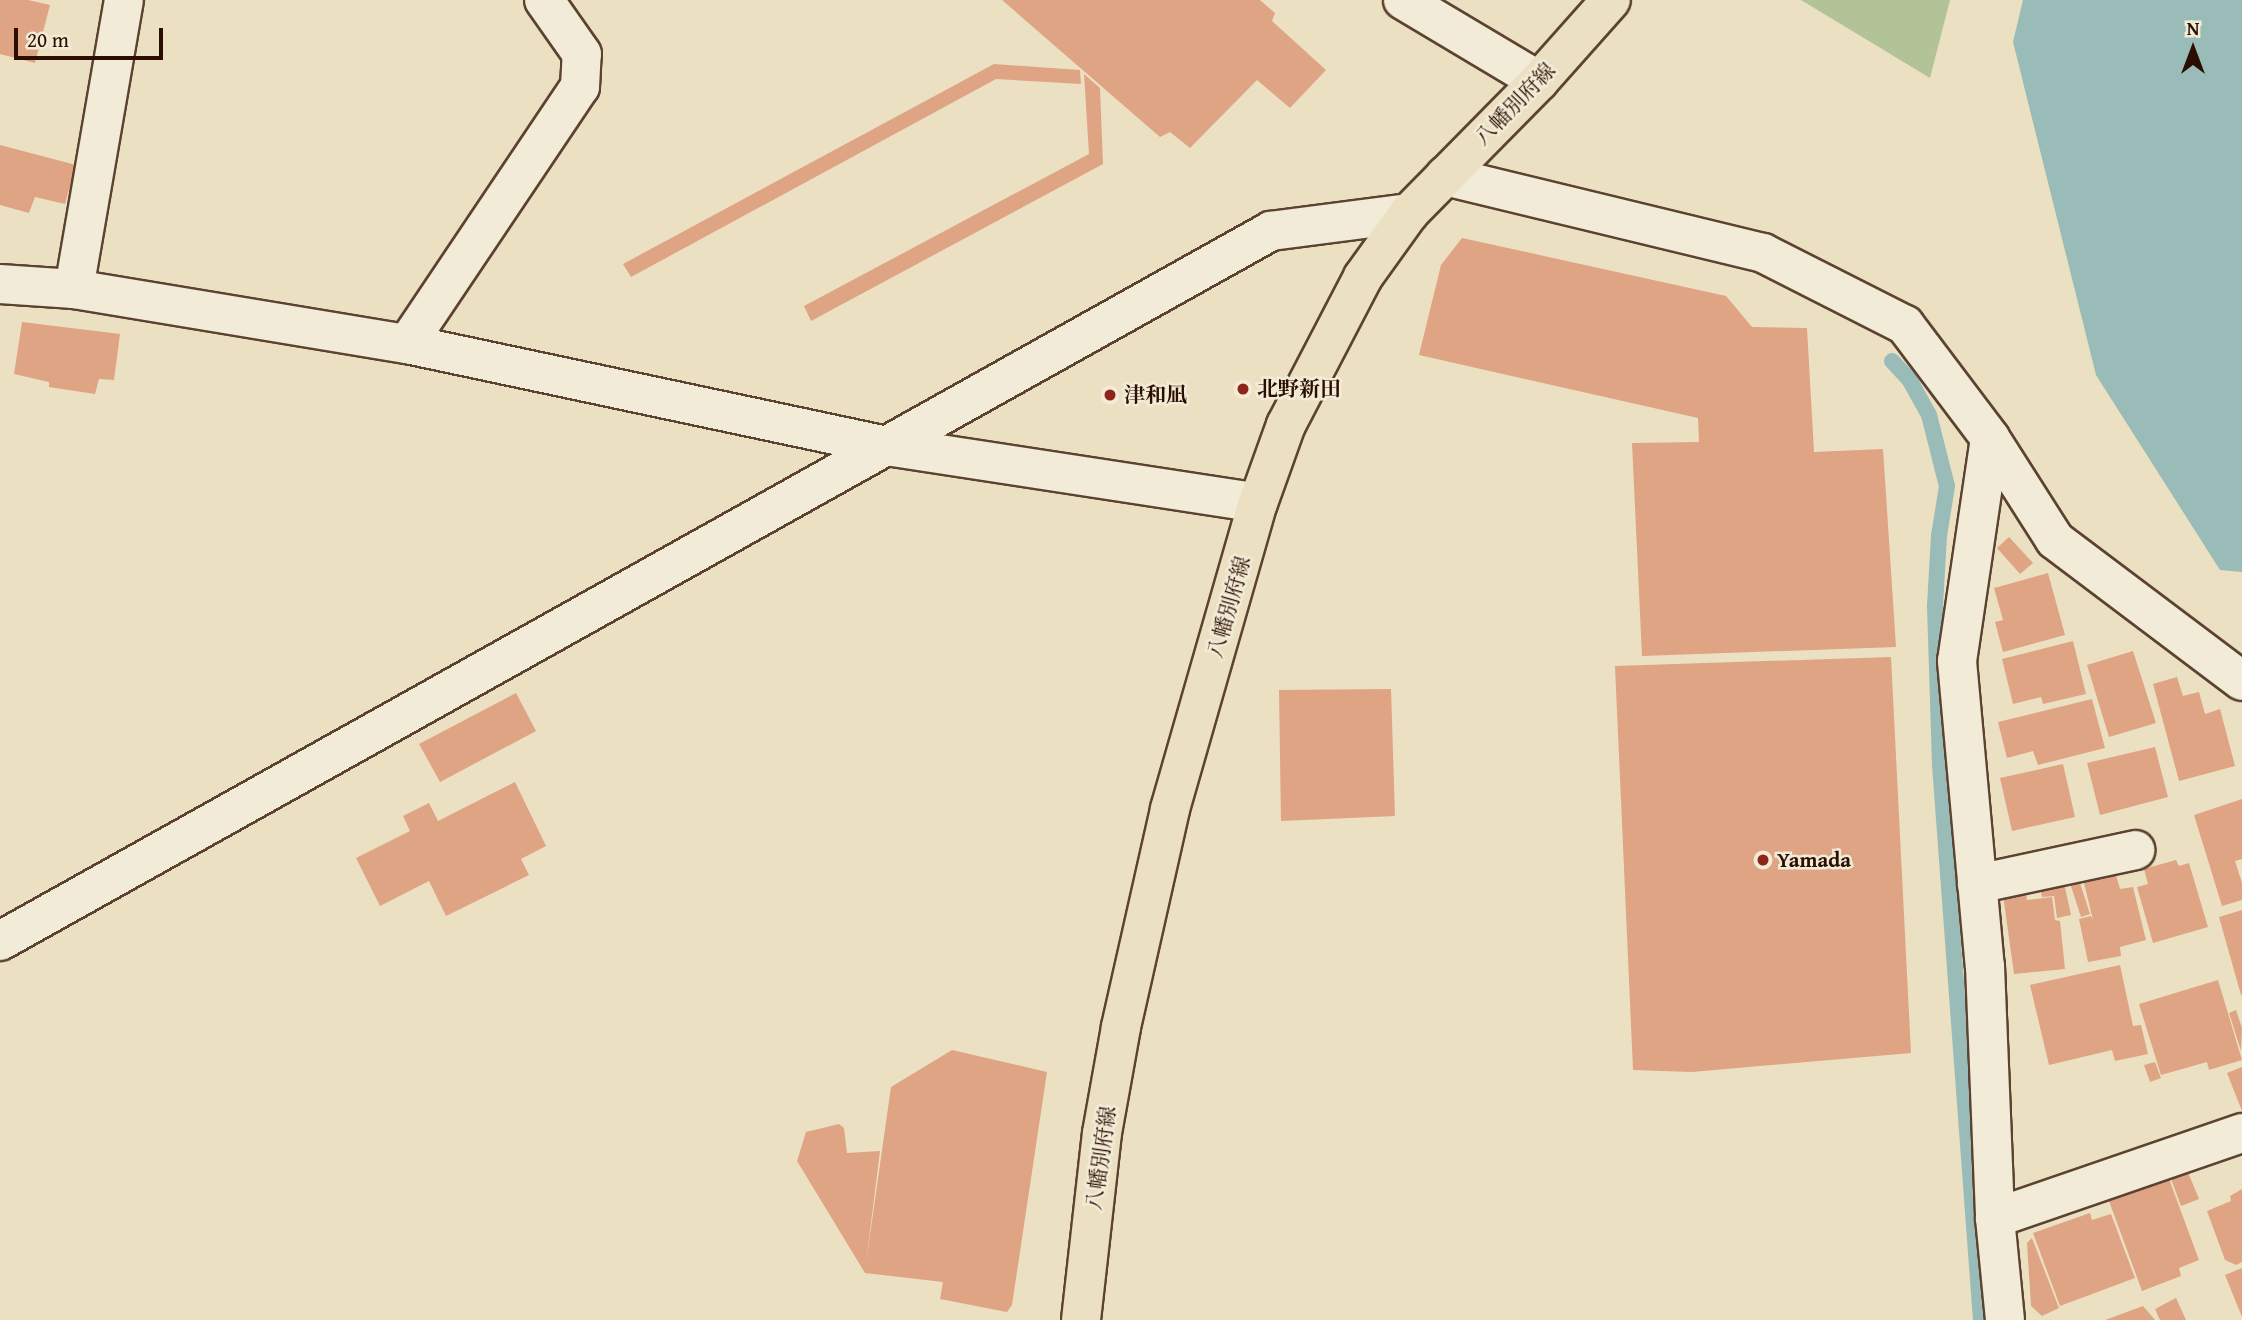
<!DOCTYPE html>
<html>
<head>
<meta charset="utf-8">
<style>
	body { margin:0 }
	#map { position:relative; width:2242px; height:1320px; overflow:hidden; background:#ebe0c1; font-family:"Gentium Book Plus","Noto Serif JP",serif }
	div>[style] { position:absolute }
	.green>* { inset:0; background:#b2c397 }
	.water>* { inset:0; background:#99bcb8 }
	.stream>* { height:16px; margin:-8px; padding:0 8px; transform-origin:8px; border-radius:8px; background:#99bcb8 }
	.building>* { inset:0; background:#dfa483 }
	.roads { filter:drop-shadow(2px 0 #5c4230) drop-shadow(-2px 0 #5c4230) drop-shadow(0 2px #5c4230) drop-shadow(0 -2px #5c4230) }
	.minor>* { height:38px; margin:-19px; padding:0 19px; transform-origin:19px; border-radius:19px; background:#f2ebd7 }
	.major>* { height:38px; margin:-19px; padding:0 19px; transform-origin:19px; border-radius:19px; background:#ebe0c1 }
	.dots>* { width:19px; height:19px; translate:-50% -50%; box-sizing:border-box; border:4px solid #f2ebd7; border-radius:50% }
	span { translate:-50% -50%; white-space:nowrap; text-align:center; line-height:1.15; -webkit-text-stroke:5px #f2ebd7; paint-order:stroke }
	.street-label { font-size:21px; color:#2c0e00 }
	.poi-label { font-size:21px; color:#2c0e00; font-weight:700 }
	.left { translate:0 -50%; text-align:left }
	.north { position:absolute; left:2158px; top:14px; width:70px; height:70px; -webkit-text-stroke:5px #f2ebd7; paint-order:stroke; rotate:0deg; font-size:19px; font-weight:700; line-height:28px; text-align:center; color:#2c0e00 }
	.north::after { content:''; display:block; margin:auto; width:24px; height:32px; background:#2c0e00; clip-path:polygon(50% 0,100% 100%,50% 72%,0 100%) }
	.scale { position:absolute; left:14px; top:28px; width:149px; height:32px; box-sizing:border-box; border:4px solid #2c0e00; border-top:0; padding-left:9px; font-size:21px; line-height:24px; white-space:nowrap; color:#2c0e00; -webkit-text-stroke:5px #f2ebd7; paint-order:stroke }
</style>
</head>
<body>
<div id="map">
	<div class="green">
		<div style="clip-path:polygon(1801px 0,1950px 0,1930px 78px)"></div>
	</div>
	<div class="water">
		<div style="clip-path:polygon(2023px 0,2242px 0,2242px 572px,2220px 570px,2096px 375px,2013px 42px)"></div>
	</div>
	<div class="stream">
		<div style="left:1892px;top:361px;width:25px;rotate:47deg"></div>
		<div style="left:1909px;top:379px;width:41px;rotate:60.9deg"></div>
		<div style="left:1929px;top:415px;width:73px;rotate:75.8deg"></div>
		<div style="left:1947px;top:486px;width:51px;rotate:99.1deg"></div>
		<div style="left:1939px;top:536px;width:70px;rotate:93.3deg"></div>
		<div style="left:1935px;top:606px;width:159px;rotate:88.2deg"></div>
		<div style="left:1940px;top:765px;width:557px;rotate:85.78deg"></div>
	</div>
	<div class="building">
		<div style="clip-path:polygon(0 0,28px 0,50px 5px,35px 63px,0 54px)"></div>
		<div style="clip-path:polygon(1002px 0,1260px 0,1275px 13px,1272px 21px,1326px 70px,1290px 108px,1257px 80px,1190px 148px,1170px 132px,1160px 137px)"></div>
		<div style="clip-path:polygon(994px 64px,1080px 70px,1081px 84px,996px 79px,631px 277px,623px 264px)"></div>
		<div style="clip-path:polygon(1084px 74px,1100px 88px,1103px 164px,811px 321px,804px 306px,1089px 154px)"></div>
		<div style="clip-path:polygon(0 145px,76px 165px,65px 204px,35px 197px,29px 213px,0 205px)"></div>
		<div style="clip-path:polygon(1462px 238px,1726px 296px,1752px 327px,1807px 328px,1814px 452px,1883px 449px,1896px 647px,1642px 656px,1632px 443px,1699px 442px,1698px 418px,1419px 355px,1441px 265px)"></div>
		<div style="clip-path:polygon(22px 322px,120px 334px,114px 380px,99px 379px,95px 394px,49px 387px,49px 382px,14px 374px)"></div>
		<div style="clip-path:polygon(2009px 537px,2033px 563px,2020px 574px,1997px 548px)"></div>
		<div style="clip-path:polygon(2048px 573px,2065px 635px,2003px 652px,1995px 622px,2003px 620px,1994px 588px)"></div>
		<div style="clip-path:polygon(2073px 641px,2086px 694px,2043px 704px,2041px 697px,2013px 704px,2002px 659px)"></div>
		<div style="clip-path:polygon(2133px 651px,2156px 723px,2109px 737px,2087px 665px)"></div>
		<div style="clip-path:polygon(1891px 657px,1911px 1053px,1692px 1072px,1633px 1070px,1615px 666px)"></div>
		<div style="clip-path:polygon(2177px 677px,2183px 696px,2199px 692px,2205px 714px,2220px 709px,2235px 766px,2179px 781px,2153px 684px)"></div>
		<div style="clip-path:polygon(1391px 689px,1395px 816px,1281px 821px,1279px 690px)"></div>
		<div style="clip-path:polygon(516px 693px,536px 731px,440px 782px,419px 744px)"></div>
		<div style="clip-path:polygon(2092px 699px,2105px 748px,2038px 765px,2033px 751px,2007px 758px,1998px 722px)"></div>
		<div style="clip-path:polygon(2155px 747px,2168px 797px,2100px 815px,2087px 763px)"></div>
		<div style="clip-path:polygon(2063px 764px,2075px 817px,2012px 831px,2000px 778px)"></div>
		<div style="clip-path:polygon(515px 782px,546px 846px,521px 859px,529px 875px,446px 916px,429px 881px,380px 906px,356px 858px,410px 831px,403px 816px,429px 803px,438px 821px)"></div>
		<div style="clip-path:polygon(2242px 799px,2242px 859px,2235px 861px,2242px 883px,2242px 900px,2222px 906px,2194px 815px)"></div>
		<div style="clip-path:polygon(2176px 860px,2179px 866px,2189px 863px,2208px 927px,2153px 943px,2137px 887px,2148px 884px,2144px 869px)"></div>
		<div style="clip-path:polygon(2116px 875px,2120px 889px,2133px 887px,2146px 940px,2120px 947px,2121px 956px,2088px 962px,2079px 919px,2091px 916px,2093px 920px,2084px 883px)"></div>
		<div style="clip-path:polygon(2079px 880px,2090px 914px,2081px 917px,2070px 883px)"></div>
		<div style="clip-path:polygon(2064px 883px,2071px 915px,2057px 918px,2054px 896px,2042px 897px,2040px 888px)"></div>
		<div style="clip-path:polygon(2026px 892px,2027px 900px,2052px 897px,2055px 920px,2060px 921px,2065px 969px,2014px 974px,2003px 895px)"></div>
		<div style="clip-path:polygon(2242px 910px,2242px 995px,2241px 995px,2219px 917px)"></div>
		<div style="clip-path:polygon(2120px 965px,2133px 1026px,2141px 1025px,2148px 1054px,2115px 1061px,2112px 1050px,2049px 1065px,2030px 985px)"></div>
		<div style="clip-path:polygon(2218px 980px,2242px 1060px,2209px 1070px,2207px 1062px,2161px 1075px,2139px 1004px)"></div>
		<div style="clip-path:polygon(2236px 1010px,2242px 1028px,2241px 1051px,2229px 1013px)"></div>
		<div style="clip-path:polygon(952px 1050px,1047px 1072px,1012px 1305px,1007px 1312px,940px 1299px,943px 1282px,865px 1273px,797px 1161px,806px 1132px,839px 1124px,844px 1128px,847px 1153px,880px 1151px,866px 1263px,891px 1087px)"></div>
		<div style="clip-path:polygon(2155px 1062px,2161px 1078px,2150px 1082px,2144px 1065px)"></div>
		<div style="clip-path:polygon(2242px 1067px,2242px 1111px,2227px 1073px)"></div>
		<div style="clip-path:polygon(2187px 1170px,2199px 1199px,2181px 1206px,2170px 1176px)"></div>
		<div style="clip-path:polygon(2169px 1179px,2199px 1260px,2179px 1268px,2181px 1276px,2142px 1291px,2109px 1201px)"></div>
		<div style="clip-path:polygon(2242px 1189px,2242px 1262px,2236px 1265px,2225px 1260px,2207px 1211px,2231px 1201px,2230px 1196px)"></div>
		<div style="clip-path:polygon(2090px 1213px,2092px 1220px,2111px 1214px,2135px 1278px,2060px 1306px,2033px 1233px)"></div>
		<div style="clip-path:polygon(2032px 1238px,2059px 1308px,2042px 1316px,2031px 1306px,2027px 1243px)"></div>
		<div style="clip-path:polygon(2242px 1268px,2242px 1317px,2225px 1275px)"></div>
		<div style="clip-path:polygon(2176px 1298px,2186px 1320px,2160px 1320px,2155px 1309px)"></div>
		<div style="clip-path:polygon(2143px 1306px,2155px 1320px,2105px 1320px)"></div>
	</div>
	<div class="roads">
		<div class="minor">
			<div style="left:1403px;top:0;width:158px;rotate:30.8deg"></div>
			<div style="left:1445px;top:176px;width:327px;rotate:13.6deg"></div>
			<div style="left:1763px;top:253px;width:159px;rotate:26.9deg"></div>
			<div style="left:1905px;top:325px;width:141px;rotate:53deg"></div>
			<div style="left:1990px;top:438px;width:121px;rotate:57.5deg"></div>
			<div style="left:2055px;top:540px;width:234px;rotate:37deg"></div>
			<div style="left:0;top:284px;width:74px;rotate:3.9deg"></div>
			<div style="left:74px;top:289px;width:338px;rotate:9.4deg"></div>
			<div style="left:407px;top:344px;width:491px;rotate:12deg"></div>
			<div style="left:887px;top:446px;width:375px;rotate:8.7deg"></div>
			<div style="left:74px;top:289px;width:293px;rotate:-80.2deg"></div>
			<div style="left:407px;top:344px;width:310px;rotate:-56.1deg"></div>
			<div style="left:580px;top:87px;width:33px;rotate:-87deg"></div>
			<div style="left:582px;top:54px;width:66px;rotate:-125.1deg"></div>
			<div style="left:1990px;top:438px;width:225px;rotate:98.4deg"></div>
			<div style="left:1957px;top:661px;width:306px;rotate:84.8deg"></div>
			<div style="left:1985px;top:966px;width:252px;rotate:87.7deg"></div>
			<div style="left:1995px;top:1218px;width:102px;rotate:84.4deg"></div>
			<div style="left:1977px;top:884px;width:162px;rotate:-12.1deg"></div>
			<div style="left:0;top:941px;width:1456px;rotate:-29.19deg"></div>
			<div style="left:1271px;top:231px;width:139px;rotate:-7.4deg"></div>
			<div style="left:1995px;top:1218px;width:261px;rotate:-19deg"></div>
		</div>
		<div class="major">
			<div style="left:1081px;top:1320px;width:188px;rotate:-83.6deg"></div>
			<div style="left:1102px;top:1133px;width:108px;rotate:-79.8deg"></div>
			<div style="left:1121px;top:1027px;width:223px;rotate:-77.3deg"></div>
			<div style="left:1170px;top:809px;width:318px;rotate:-74deg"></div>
			<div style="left:1258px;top:503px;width:83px;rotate:-70.3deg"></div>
			<div style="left:1286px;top:425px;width:167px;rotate:-62.5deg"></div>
			<div style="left:1363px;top:277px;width:79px;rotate:-54.3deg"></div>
			<div style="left:1409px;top:213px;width:185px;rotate:-45.4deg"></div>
			<div style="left:1539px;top:81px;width:108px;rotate:-48.4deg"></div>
		</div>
	</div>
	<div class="dots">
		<div style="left:1243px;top:389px;background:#8f2418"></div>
		<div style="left:1110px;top:395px;background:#8f2418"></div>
		<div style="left:1763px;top:860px;background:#8f2418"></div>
	</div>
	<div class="street-label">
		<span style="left:1515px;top:104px;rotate:-46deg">八幡別府線</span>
		<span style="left:1229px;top:607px;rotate:-74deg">八幡別府線</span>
		<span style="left:1101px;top:1158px;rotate:-82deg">八幡別府線</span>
	</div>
	<div class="poi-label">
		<span class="left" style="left:1257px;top:389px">北野新田</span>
		<span class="left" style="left:1124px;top:395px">津和凪</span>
		<span class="left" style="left:1777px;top:860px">Yamada</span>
	</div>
	<div class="north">N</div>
	<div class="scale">20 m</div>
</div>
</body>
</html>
